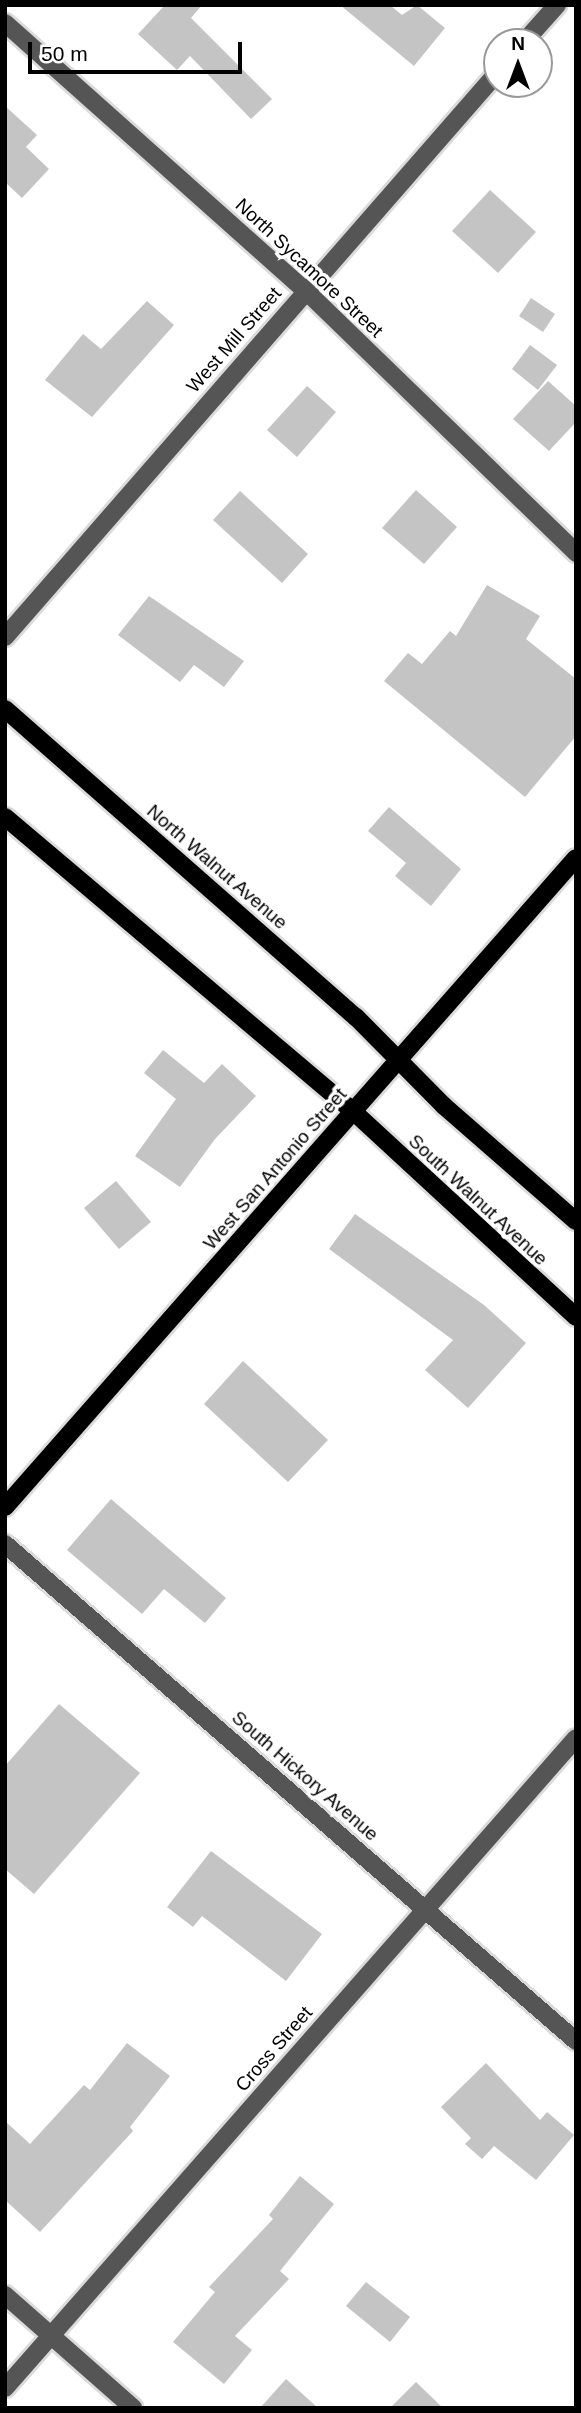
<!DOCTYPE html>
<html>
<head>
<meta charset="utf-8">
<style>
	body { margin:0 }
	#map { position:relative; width:581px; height:2413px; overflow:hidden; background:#fff; font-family:Arial,sans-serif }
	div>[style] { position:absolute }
	.building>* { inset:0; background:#c4c4c4 }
	.roads { filter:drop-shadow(2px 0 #dbdbdb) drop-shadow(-2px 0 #dbdbdb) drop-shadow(0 2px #dbdbdb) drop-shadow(0 -2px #dbdbdb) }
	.minor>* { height:18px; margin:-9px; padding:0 9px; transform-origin:9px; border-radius:9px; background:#555 }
	.major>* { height:18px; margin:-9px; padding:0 9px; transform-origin:9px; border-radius:9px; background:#000 }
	span { translate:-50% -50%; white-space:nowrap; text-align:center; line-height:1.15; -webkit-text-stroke:7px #fff; paint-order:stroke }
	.street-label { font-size:19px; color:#000 }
	.frame { position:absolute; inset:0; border:7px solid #000; pointer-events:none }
	.north { position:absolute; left:483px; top:28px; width:70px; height:70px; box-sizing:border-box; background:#fff; border:2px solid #999; border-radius:50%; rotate:0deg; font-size:19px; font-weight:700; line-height:28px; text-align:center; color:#000 }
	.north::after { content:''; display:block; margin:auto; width:24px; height:32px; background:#000; clip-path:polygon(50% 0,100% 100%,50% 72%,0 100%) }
	.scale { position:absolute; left:28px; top:42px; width:214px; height:32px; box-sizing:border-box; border:4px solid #000; border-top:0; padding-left:9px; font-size:21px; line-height:24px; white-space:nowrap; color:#000; -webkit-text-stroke:5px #fff; paint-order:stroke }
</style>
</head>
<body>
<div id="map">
	<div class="building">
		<div style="clip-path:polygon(165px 5px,202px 5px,191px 18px,272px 99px,251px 119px,190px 56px,177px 70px,138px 34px)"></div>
		<div style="clip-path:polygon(340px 5px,390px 5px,402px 15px,417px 5px,445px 28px,414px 66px)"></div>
		<div style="clip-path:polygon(5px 106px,37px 135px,26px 147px,49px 169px,22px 198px,5px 182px)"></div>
		<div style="clip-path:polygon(490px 190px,536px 232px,498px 273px,452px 231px)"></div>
		<div style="clip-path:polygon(531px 298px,555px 314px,543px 332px,519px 316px)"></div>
		<div style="clip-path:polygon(147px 301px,174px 325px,92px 417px,45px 380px,83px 334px,101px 349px)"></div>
		<div style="clip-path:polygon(530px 345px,557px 365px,538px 390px,512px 369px)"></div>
		<div style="clip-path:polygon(548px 381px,576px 406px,576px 422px,549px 451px,513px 419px)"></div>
		<div style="clip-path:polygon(307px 386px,336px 412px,297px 457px,267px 430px)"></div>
		<div style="clip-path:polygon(416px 490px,457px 527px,424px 564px,382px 528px)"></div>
		<div style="clip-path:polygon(240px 491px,308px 554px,282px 583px,213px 520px)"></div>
		<div style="clip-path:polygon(487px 585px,540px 616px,526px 639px,576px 679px,576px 736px,525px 797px,384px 681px,408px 653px,422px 664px,450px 631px,456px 636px)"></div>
		<div style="clip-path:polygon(149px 596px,244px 661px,224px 687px,194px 665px,180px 682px,118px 635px)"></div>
		<div style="clip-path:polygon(389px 807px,461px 869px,431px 906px,395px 876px,406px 863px,368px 831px)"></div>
		<div style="clip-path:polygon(163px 1050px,204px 1083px,222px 1064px,256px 1096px,215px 1139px,180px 1187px,135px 1156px,176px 1099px,144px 1073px)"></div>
		<div style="clip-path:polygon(116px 1181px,151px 1222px,119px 1249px,84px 1208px)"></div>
		<div style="clip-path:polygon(355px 1214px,484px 1305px,526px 1343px,468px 1408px,425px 1370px,453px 1340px,329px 1249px)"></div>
		<div style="clip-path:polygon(243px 1361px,328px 1440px,288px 1482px,204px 1404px)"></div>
		<div style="clip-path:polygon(111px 1499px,226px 1598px,205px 1623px,164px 1589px,142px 1614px,67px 1550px)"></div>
		<div style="clip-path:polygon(59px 1704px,140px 1773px,34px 1894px,5px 1869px,5px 1766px)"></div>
		<div style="clip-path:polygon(211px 1851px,322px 1934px,286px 1981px,202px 1916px,193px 1927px,167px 1907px)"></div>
		<div style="clip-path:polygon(127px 2043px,170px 2076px,130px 2127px,133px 2131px,40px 2232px,5px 2200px,5px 2121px,30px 2144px,84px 2085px,90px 2090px)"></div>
		<div style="clip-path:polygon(486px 2063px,540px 2120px,547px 2112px,574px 2135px,536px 2180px,494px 2146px,482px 2159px,465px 2144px,471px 2138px,441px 2107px)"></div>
		<div style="clip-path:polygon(300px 2176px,334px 2204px,280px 2271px,289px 2279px,235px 2336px,252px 2350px,224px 2384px,173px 2342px,215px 2292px,209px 2287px,273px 2219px,269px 2215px)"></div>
		<div style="clip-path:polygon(366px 2282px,410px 2317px,390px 2342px,346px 2306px)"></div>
		<div style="clip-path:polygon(286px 2379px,318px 2408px,260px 2408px)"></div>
		<div style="clip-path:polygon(416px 2382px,443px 2408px,390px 2408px)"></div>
	</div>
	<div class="roads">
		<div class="minor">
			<div style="left:5px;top:23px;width:402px;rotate:41.7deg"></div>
			<div style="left:305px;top:290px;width:378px;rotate:44.1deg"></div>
			<div style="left:524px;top:42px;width:50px;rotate:-48.3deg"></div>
			<div style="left:5px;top:637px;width:748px;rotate:-48.9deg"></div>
			<div style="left:5px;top:1544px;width:757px;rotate:41.04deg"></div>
			<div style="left:5px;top:2295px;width:171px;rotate:41.4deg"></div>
			<div style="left:5px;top:2388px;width:865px;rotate:-48.7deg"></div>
		</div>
		<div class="major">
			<div style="left:5px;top:709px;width:467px;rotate:41.3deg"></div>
			<div style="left:356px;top:1017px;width:125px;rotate:45.3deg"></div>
			<div style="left:444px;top:1106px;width:175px;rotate:41.1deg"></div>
			<div style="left:5px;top:817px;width:457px;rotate:40.2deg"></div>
			<div style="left:354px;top:1112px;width:302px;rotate:42.7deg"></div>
			<div style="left:5px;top:1507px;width:864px;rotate:-48.66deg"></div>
		</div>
	</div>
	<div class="street-label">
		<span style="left:309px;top:268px;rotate:43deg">North Sycamore Street</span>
		<span style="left:234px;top:340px;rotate:-49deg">West Mill Street</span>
		<span style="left:217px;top:867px;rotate:41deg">North Walnut Avenue</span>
		<span style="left:275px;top:1169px;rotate:-49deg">West San Antonio Street</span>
		<span style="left:478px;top:1200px;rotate:43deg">South Walnut Avenue</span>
		<span style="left:305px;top:1776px;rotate:41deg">South Hickory Avenue</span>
		<span style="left:274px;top:2049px;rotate:-49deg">Cross Street</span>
	</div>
	<div class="frame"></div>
	<div class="north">N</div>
	<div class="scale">50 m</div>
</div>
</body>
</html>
